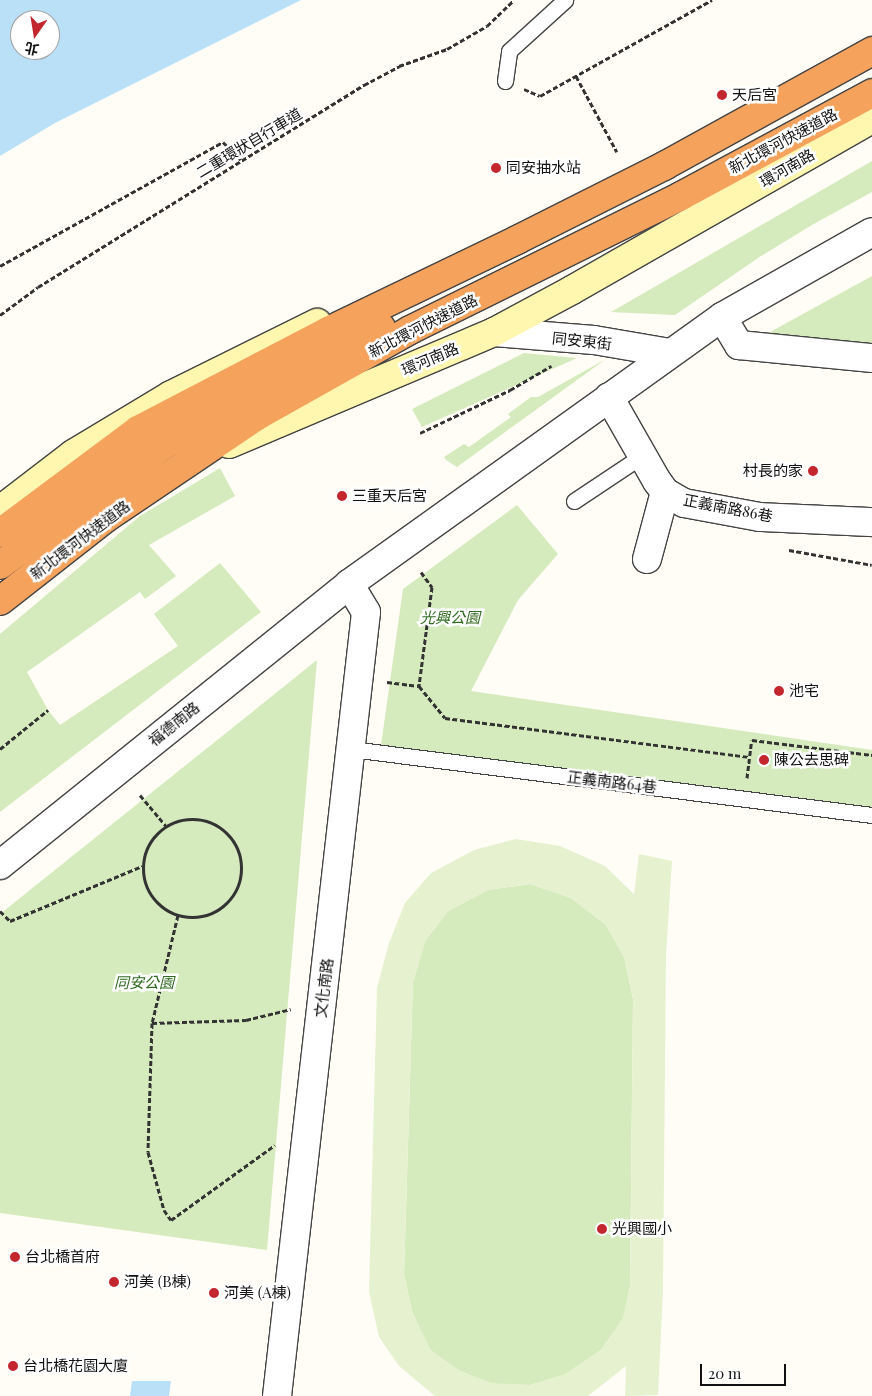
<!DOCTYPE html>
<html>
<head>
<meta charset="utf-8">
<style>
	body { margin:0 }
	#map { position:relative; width:872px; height:1396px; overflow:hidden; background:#fffdf5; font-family:"Playfair Display","Noto Sans TC",serif }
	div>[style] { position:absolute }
	.green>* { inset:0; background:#d5ebbd }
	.pitch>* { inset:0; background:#e6f2cf }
	.water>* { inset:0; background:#b9e0f7 }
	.path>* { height:3px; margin-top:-1.5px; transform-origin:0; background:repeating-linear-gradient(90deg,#333 0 5px,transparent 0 7.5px) }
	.path>.ring { margin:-1.5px; padding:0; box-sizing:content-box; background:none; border:3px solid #333; border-radius:50% }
	.roads { filter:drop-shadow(1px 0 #444) drop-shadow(-1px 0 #444) drop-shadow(0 1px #444) drop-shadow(0 -1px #444) }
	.lane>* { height:15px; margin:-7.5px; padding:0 7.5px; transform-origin:7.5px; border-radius:7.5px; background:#fff }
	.street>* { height:28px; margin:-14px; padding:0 14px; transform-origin:14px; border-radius:14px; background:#fff }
	.secondary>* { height:28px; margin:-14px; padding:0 14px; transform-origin:14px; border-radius:14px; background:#fff6b0 }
	.highway>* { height:28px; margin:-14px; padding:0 14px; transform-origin:14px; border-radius:14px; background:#f5a25d }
	.dots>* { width:14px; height:14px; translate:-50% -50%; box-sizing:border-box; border:2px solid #fff; border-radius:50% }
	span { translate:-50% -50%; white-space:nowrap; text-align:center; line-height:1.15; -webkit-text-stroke:5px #fff; paint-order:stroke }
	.poi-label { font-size:15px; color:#111 }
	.left { translate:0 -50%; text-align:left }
	.right { translate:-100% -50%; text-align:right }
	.street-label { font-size:15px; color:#111 }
	.park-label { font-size:15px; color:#2f6b1f; font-style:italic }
	.north { position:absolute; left:10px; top:10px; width:50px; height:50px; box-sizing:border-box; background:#fff; border:1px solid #a0a0a0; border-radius:50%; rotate:193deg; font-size:14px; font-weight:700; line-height:20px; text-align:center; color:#111 }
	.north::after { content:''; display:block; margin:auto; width:18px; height:22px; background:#c4262e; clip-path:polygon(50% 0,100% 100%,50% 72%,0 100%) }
	.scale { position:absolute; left:700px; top:1364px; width:86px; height:22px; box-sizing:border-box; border:2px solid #111; border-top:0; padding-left:6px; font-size:15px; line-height:18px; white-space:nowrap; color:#111; -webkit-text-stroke:4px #fff; paint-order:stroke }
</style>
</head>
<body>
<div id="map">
	<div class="green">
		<div style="clip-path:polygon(872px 161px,872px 192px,812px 225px,761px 256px,675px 315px,611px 312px)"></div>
		<div style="clip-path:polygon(872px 276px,872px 346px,761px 337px,841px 293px)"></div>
		<div style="clip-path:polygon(524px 353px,577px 358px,422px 427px,412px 409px)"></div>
		<div style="clip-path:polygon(606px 359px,457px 467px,446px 460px,444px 457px,464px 444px,469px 447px,511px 417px,508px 414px,531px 397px,538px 397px)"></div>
		<div style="clip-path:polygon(220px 468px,235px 496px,149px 545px,176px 576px,145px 599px,140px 592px,27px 672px,48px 710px,60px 725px,178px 646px,154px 614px,220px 563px,261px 612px,0 812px,0 634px,140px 516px)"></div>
		<div style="clip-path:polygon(517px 505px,558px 554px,518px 600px,471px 691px,872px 750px,872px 807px,381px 745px,403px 589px)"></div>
		<div style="clip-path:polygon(317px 660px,267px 1250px,0 1213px,0 914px)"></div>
		<div style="clip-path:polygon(530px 884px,571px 898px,606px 925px,624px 957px,633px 999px,630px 1286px,623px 1319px,601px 1350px,565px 1375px,530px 1385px,492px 1384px,458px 1370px,430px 1350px,412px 1312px,404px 1274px,413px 982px,425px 941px,448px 911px,488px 890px)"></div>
	</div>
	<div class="pitch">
		<div style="clip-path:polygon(evenodd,516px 839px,560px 846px,605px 866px,634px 894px,639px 854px,672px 861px,666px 955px,663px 1291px,658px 1395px,625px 1396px,626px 1366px,588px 1396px,435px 1396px,399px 1366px,379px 1337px,369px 1292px,377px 988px,389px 943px,405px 903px,431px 873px,474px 850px,516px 839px,530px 884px,571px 898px,606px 925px,624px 957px,633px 999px,630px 1285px,623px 1318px,601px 1350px,565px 1374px,530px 1385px,492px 1383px,458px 1370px,431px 1350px,412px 1312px,404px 1274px,413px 982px,425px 941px,448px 911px,488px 890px,530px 884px)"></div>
	</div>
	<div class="water">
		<div style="clip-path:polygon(evenodd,0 0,301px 0,55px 123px,0 156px,0 0,20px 20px,50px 20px,50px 50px,20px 50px,20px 20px)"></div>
		<div style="clip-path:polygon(132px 1381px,171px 1381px,169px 1396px,130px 1396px)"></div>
	</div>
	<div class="path">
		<div style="left:576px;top:76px;width:86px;rotate:61.7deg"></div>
		<div style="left:524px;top:89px;width:17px;rotate:24deg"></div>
		<div style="left:540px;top:96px;width:197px;rotate:-29.2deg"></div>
		<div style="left:0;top:266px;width:255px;rotate:-29.1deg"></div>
		<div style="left:223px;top:142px;width:25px;rotate:45deg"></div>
		<div style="left:0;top:315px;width:47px;rotate:-36.4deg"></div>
		<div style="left:38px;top:287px;width:384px;rotate:-31.8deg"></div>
		<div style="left:364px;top:85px;width:40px;rotate:-28deg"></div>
		<div style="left:399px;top:66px;width:51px;rotate:-19.5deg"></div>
		<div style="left:447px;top:49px;width:46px;rotate:-29.9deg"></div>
		<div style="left:487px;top:26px;width:37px;rotate:-44deg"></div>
		<div style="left:420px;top:433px;width:100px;rotate:-25.5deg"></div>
		<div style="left:510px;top:390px;width:48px;rotate:-30.3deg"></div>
		<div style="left:789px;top:550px;width:84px;rotate:10.2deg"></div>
		<div style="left:421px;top:572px;width:19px;rotate:54deg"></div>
		<div style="left:432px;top:587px;width:100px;rotate:97.5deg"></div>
		<div style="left:419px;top:686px;width:41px;rotate:50.9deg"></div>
		<div style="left:445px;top:718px;width:306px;rotate:7.3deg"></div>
		<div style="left:387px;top:682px;width:32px;rotate:7deg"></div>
		<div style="left:0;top:749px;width:62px;rotate:-39.1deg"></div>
		<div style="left:747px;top:778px;width:38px;rotate:-83deg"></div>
		<div style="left:752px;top:740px;width:121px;rotate:7.1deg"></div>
		<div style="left:140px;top:795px;width:40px;rotate:50deg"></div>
		<div class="ring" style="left:143px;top:819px;width:95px;height:95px"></div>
		<div style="left:0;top:911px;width:14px;rotate:45deg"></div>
		<div style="left:10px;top:921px;width:143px;rotate:-22.6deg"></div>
		<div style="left:178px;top:915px;width:111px;rotate:103.5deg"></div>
		<div style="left:152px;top:1023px;width:129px;rotate:91.8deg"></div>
		<div style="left:148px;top:1152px;width:60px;rotate:74.6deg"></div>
		<div style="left:164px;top:1210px;width:12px;rotate:55deg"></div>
		<div style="left:171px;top:1220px;width:128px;rotate:-35.8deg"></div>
		<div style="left:152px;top:1023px;width:94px;rotate:-1.8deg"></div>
		<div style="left:246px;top:1020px;width:46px;rotate:-13.7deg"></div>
	</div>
	<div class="roads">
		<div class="lane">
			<div style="left:505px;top:81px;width:30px;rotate:-82deg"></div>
			<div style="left:509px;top:51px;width:76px;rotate:-42.3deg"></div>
			<div style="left:574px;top:501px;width:83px;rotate:-33.7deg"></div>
			<div style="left:351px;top:749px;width:525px;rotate:7.22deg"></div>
		</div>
		<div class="street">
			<div style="left:722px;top:317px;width:33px;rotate:59deg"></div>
			<div style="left:739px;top:345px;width:134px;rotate:5.6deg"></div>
			<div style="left:494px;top:332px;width:100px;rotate:4.6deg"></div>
			<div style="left:594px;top:340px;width:77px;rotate:9.7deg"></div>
			<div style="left:609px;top:397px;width:97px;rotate:60.3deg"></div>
			<div style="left:657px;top:481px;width:14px;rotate:54deg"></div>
			<div style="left:665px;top:492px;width:22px;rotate:30deg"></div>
			<div style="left:684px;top:503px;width:77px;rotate:10.4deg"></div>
			<div style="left:760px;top:517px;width:112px;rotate:2.6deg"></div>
			<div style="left:647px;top:559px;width:69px;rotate:-75deg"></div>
			<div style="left:0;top:865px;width:448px;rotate:-38.8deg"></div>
			<div style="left:349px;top:584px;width:459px;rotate:-35.6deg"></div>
			<div style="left:722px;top:317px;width:172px;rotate:-29.5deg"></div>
			<div style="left:277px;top:1396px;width:789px;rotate:-83.52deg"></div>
			<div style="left:366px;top:612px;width:33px;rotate:-121deg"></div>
		</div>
		<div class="secondary">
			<div style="left:229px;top:444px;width:288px;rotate:-22.9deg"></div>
			<div style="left:494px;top:332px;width:89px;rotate:-28.3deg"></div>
			<div style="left:572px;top:290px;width:345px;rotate:-29.7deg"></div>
			<div style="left:0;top:510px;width:92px;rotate:-37.5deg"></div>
			<div style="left:73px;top:454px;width:114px;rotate:-31deg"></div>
			<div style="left:171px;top:395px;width:163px;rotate:-26.3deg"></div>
		</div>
		<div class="highway">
			<div style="left:0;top:533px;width:172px;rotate:-36.7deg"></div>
			<div style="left:138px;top:430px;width:214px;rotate:-27.5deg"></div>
			<div style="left:328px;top:331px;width:210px;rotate:-25.7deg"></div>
			<div style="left:517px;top:240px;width:165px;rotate:-26.7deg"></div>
			<div style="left:664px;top:166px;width:238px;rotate:-28.9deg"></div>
			<div style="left:0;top:565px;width:200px;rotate:-36.2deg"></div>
			<div style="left:161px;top:447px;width:146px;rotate:-30.1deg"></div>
			<div style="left:287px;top:374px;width:105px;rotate:-26.6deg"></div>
			<div style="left:0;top:601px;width:135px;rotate:-38.1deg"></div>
			<div style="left:106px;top:518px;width:182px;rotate:-34deg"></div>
			<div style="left:257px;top:416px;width:176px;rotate:-29.3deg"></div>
			<div style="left:410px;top:330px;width:302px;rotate:-26.3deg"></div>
			<div style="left:681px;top:196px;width:217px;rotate:-28.3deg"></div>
		</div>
	</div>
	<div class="dots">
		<div style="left:722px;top:95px;background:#c4262e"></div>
		<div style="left:496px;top:168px;background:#c4262e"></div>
		<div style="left:813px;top:471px;background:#c4262e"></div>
		<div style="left:342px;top:496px;background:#c4262e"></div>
		<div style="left:779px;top:691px;background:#c4262e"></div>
		<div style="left:764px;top:760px;background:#c4262e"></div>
		<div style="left:602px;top:1229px;background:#c4262e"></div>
		<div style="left:15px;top:1257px;background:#c4262e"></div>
		<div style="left:114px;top:1282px;background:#c4262e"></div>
		<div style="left:214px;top:1293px;background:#c4262e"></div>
		<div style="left:13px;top:1366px;background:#c4262e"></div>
	</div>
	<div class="poi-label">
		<span class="left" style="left:732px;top:95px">天后宮</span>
		<span class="left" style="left:506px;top:168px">同安抽水站</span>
		<span class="right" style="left:803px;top:471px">村長的家</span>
		<span class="left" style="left:352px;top:496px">三重天后宮</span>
		<span class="left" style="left:789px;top:691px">池宅</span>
		<span class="left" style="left:774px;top:760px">陳公去思碑</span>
		<span class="left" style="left:612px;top:1229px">光興國小</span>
		<span class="left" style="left:25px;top:1257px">台北橋首府</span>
		<span class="left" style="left:124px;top:1282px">河美 (B棟)</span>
		<span class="left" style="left:224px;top:1293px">河美 (A棟)</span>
		<span class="left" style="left:23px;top:1366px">台北橋花園大廈</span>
	</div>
	<div class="street-label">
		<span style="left:783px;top:141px;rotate:-28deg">新北環河快速道路</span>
		<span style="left:249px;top:143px;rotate:-31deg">二重環狀自行車道</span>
		<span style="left:787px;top:168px;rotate:-30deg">環河南路</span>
		<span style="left:423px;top:326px;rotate:-27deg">新北環河快速道路</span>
		<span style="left:582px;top:341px;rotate:6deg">同安東街</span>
		<span style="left:430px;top:359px;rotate:-23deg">環河南路</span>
		<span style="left:728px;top:508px;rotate:11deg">正義南路86巷</span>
		<span style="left:80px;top:540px;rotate:-37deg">新北環河快速道路</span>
		<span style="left:174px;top:724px;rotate:-39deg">福德南路</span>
		<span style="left:612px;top:782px;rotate:7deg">正義南路64巷</span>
		<span style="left:324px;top:988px;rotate:-83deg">文化南路</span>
	</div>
	<div class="park-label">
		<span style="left:450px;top:618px">光興公園</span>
		<span style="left:144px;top:983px">同安公園</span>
	</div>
	<div class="north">北</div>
	<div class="scale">20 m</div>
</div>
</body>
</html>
